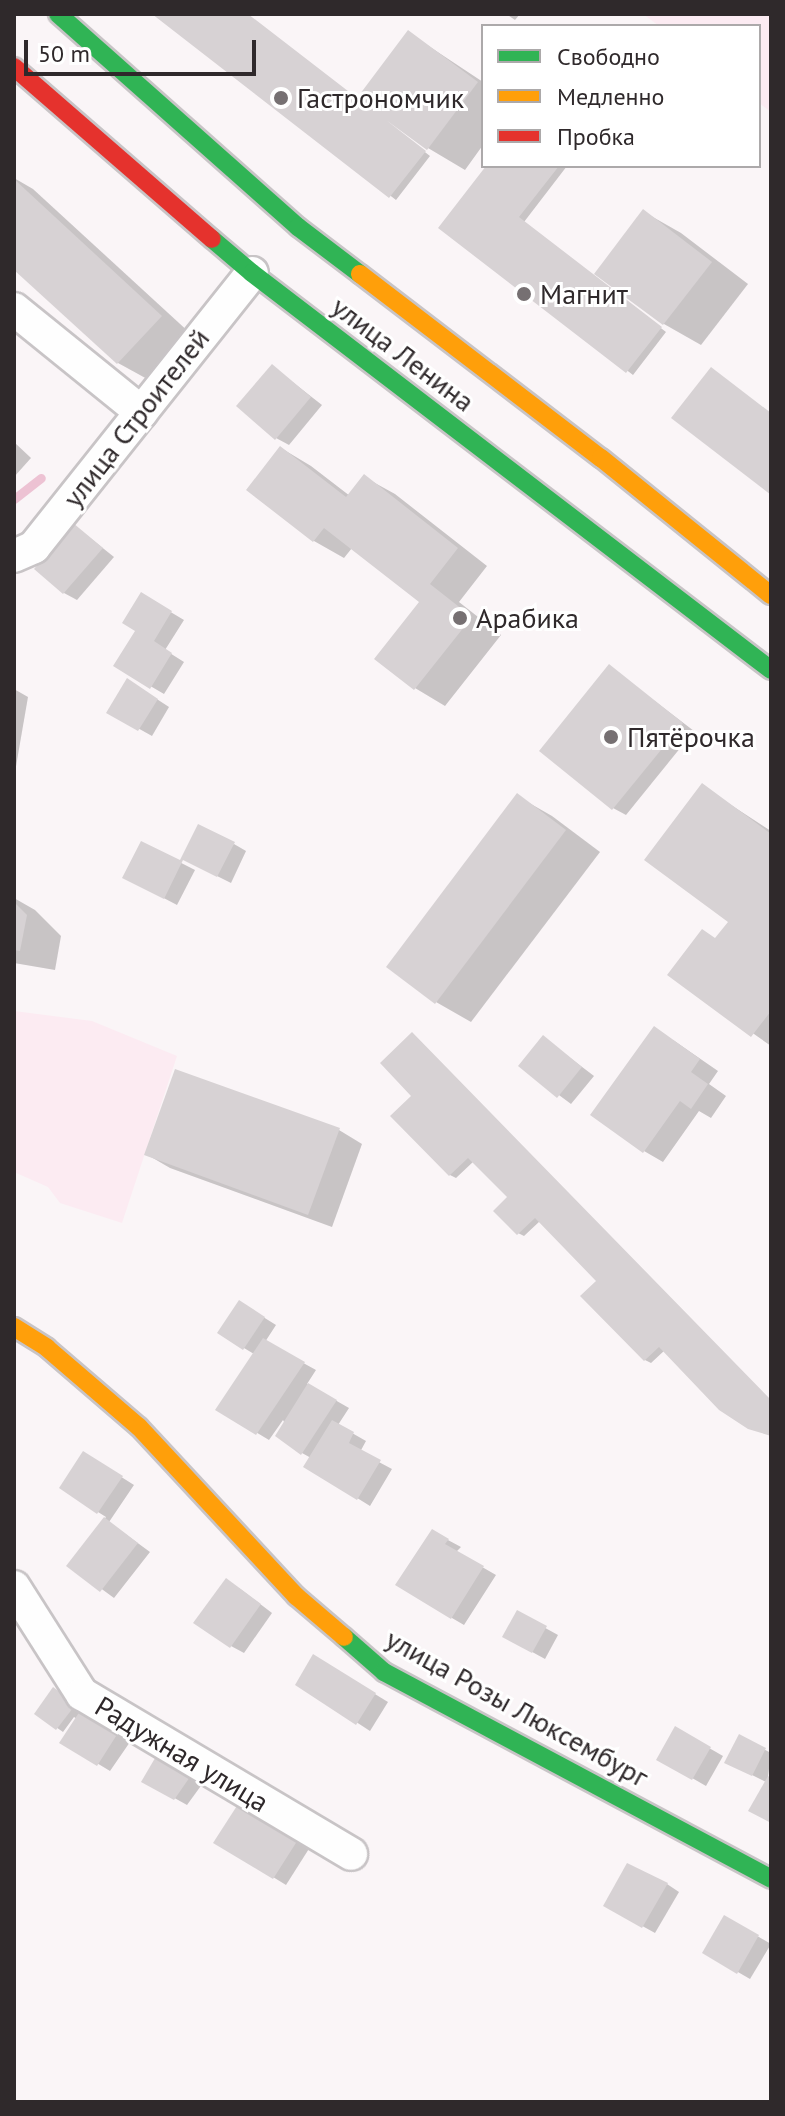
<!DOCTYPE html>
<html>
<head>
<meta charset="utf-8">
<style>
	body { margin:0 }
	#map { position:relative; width:785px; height:2116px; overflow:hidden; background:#faf5f7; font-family:"PT Sans",sans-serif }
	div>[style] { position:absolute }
	.built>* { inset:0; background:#fcebf2 }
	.shadow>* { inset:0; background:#0003 }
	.stream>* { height:9px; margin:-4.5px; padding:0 4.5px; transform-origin:4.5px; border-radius:4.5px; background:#edc2d3 }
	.building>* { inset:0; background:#d7d2d4 }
	.roads { filter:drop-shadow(2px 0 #c8c4c6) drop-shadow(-2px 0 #c8c4c6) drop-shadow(0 2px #c8c4c6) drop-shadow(0 -2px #c8c4c6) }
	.street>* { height:32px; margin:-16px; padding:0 16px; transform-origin:16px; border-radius:16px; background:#fefefe }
	.fast>* { height:18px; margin:-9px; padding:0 9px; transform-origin:9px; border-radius:9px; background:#30b455 }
	.slow>* { height:18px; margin:-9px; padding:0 9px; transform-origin:9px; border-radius:9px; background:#ff9f0a }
	.jam>* { height:18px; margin:-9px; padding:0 9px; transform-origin:9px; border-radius:9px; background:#e5322d }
	.dots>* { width:22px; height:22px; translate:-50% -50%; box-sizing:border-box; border:4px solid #fff; border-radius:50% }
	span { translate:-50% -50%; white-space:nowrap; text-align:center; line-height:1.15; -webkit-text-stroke:6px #fff; paint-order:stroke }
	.poi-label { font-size:28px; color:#2f292b }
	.left { translate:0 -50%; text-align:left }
	.street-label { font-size:28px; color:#2f292b }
	.frame { position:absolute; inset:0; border:16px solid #2f292b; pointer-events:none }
	.legend { position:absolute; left:481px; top:24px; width:280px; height:144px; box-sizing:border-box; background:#fff; border:2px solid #aca9aa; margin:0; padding:10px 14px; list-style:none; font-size:24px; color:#2f292b }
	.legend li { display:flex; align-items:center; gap:16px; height:40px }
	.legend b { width:40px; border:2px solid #aca9aa }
	.scale { position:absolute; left:24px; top:40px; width:232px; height:36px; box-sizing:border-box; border:4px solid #2f292b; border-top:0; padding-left:10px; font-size:24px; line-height:28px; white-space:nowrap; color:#2f292b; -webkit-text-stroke:6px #fff; paint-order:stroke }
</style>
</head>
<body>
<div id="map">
	<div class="built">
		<div style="clip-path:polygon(643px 14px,771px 14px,771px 112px,759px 103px,759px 26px,659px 26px)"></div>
		<div style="clip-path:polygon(14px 1011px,92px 1021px,177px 1056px,122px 1223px,60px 1203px,48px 1187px,14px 1172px)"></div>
	</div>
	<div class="shadow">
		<div style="clip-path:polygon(155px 14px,247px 14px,358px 100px,409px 33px,483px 82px,483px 145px,465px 170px,428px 148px,383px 115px,381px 118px,430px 156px,396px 200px)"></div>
		<div style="clip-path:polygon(506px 14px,520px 14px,515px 20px)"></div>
		<div style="clip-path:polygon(489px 166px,567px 166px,524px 222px,666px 332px,633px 375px,441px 227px)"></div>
		<div style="clip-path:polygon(14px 178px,33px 189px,191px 334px,149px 380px,118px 363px,14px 267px)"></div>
		<div style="clip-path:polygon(644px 212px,681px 233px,748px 284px,701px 345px,664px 324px,597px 273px)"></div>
		<div style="clip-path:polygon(272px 366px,322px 405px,289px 445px,276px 438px)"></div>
		<div style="clip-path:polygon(14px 442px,31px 458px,14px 477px)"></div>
		<div style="clip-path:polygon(281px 448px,311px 466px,350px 496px,364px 477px,395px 494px,487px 566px,459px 602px,501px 635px,445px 706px,415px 688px,421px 602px,352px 548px,344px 558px,314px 541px)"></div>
		<div style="clip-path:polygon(74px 525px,114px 557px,77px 600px,64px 593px)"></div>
		<div style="clip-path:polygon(142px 595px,184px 620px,165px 650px,184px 662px,164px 694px,116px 666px,138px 630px)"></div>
		<div style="clip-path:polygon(610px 667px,694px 731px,626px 815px,613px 808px)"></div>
		<div style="clip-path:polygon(140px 688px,169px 707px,152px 736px,109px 712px)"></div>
		<div style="clip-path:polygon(14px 689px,28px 697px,14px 778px)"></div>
		<div style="clip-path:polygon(702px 786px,771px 831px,771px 1046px,670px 975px,717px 939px,731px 921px)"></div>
		<div style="clip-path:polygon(517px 796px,552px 816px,600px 852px,471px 1022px,436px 1002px)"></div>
		<div style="clip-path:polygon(142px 843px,195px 870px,177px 905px,137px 884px)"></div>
		<div style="clip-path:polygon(234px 844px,246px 851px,231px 883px,195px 865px)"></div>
		<div style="clip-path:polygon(14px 898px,35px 910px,61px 936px,55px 970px,14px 963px)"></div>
		<div style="clip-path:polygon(544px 1038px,594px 1076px,571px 1104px,520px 1066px)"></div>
		<div style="clip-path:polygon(673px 1040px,718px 1071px,709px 1084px,726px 1096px,711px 1118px,699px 1111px,663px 1162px,644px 1151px)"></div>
		<div style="clip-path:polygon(414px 1096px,771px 1402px,771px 1436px,665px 1350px,651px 1363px,645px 1360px,599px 1281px,540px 1221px,524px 1236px,518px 1233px,509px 1197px,474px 1161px,456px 1178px,450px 1175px)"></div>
		<div style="clip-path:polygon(339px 1130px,362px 1144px,332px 1227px,170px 1168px,146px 1154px)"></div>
		<div style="clip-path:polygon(252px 1310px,276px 1325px,265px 1342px,316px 1370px,307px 1384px,349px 1408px,338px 1425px,366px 1441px,360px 1452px,392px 1469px,370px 1506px,306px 1466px,311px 1458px,302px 1453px,283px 1420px,269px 1440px,218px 1409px,254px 1354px,219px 1333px)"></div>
		<div style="clip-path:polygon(96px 1461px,134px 1485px,109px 1522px,150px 1552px,114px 1598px,69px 1565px,106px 1517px,98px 1512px)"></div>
		<div style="clip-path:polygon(433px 1532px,461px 1547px,456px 1552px,496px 1575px,464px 1625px,452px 1618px)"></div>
		<div style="clip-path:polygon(239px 1588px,272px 1613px,244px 1653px,231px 1646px)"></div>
		<div style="clip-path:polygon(518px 1613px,558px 1635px,545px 1659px,505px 1637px)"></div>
		<div style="clip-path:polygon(314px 1657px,388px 1702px,370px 1731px,298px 1684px)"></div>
		<div style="clip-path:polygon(53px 1690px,81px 1709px,78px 1712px,130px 1742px,110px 1771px,62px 1742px,77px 1719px,74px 1717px,63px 1732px,36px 1713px)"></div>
		<div style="clip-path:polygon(676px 1729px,723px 1756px,706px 1786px,659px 1759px)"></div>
		<div style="clip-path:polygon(740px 1737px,771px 1753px,768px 1777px,771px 1781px,771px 1821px,766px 1782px,740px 1769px)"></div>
		<div style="clip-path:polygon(159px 1756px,203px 1783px,187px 1805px,144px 1781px)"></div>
		<div style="clip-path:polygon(242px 1801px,312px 1844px,286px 1885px,216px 1842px)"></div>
		<div style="clip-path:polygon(667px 1884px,679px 1892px,655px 1933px,606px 1906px)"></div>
		<div style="clip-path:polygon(725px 1917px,771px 1944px,750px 1979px,705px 1953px)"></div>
	</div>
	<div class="stream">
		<div style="left:14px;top:499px;width:34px;rotate:-38deg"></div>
	</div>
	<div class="building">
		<div style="clip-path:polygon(152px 14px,248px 14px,357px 98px,408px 30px,478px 82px,427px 150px,386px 120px,426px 151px,389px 198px)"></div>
		<div style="clip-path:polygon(486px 166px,559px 166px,519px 217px,662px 327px,626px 373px,438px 228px)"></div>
		<div style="clip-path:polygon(14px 179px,162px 316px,117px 364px,14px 270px)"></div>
		<div style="clip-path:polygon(643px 209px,712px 262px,663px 325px,594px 274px)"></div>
		<div style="clip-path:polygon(272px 364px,311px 397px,275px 440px,236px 406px)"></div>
		<div style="clip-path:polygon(711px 367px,771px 413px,771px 495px,671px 418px)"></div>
		<div style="clip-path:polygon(280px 446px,346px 497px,364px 474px,458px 548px,430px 584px,472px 617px,414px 690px,374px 659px,419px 602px,324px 528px,313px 542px,246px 490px)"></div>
		<div style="clip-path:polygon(73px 523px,103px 548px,63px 594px,34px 569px)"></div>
		<div style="clip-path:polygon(141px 592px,172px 611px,154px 641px,172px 653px,150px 689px,113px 666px,135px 631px,122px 623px)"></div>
		<div style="clip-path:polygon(609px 664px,683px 723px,612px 810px,539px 751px)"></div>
		<div style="clip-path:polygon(127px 678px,158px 699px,138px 731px,106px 713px)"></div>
		<div style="clip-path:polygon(702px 783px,771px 834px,771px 1011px,751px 1037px,667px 975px,702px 929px,715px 938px,728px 922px,644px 860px)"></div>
		<div style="clip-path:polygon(517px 793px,566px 830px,435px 1004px,386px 967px)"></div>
		<div style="clip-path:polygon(198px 824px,235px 842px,217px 877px,183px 860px,164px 899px,122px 878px,141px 841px,180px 860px)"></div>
		<div style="clip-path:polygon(14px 902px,27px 915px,20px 951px,14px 950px)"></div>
		<div style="clip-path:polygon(654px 1026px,700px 1059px,691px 1072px,708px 1084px,691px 1109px,680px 1101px,643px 1153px,590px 1115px)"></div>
		<div style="clip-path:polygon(412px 1032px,771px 1400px,771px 1436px,748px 1429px,719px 1410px,659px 1347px,644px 1361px,580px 1296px,596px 1281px,535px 1218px,517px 1235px,493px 1211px,507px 1197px,468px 1158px,449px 1176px,390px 1116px,411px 1096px,380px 1063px)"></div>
		<div style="clip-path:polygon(543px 1035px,582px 1067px,557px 1098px,518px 1066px)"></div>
		<div style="clip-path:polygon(175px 1069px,340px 1128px,308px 1215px,144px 1155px)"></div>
		<div style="clip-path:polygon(239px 1300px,265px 1317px,243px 1350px,217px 1333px)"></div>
		<div style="clip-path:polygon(263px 1338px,305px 1362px,256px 1435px,215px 1410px)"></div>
		<div style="clip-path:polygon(308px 1383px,337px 1400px,301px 1455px,275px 1436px)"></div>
		<div style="clip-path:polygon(332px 1420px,354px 1432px,349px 1443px,381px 1460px,357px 1500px,303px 1467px)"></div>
		<div style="clip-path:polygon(83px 1451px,123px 1476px,97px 1514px,59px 1488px)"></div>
		<div style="clip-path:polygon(104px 1517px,138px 1543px,100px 1592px,66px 1566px)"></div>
		<div style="clip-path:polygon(432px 1529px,449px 1539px,445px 1544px,484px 1566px,451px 1619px,395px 1585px)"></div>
		<div style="clip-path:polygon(226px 1578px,261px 1604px,230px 1648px,193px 1623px)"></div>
		<div style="clip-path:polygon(517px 1610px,547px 1626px,532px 1653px,502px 1637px)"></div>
		<div style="clip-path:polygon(313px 1654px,376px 1693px,356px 1725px,295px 1685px)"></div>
		<div style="clip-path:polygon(53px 1687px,76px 1704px,56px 1730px,34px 1714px)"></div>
		<div style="clip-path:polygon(80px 1711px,118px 1733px,97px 1766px,59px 1743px)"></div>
		<div style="clip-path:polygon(675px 1726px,711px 1747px,692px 1780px,656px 1760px)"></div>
		<div style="clip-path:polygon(739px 1734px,766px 1748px,752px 1776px,724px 1763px)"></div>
		<div style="clip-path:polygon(158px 1753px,192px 1774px,174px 1800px,141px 1782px)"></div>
		<div style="clip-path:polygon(768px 1776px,771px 1778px,771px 1823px,748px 1811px)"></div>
		<div style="clip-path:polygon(242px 1798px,301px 1835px,273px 1879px,213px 1843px)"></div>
		<div style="clip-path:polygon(627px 1863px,668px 1883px,642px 1928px,603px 1906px)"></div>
		<div style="clip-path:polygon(724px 1915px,759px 1935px,737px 1974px,702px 1953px)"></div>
	</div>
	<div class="roads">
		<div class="street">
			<div style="left:14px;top:309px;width:164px;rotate:39deg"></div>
			<div style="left:14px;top:556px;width:22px;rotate:-24deg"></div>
			<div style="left:34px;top:547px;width:350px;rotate:-51.5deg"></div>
			<div style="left:14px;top:1587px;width:127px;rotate:57.6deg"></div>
			<div style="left:82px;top:1694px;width:313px;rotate:30.7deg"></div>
		</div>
		<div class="fast">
			<div style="left:58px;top:14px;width:321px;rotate:41.6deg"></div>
			<div style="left:298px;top:227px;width:78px;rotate:37.2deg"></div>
			<div style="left:212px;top:239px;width:52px;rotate:40.4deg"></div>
			<div style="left:252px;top:273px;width:653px;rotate:37.41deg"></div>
			<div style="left:344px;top:1637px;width:53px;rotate:41.2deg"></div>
			<div style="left:384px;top:1672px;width:439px;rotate:28.1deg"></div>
		</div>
		<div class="slow">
			<div style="left:360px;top:274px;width:303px;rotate:37.4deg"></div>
			<div style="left:601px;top:458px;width:218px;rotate:38.9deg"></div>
			<div style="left:14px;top:1327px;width:39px;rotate:32deg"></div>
			<div style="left:47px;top:1348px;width:121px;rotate:40.7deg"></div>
			<div style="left:139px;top:1427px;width:231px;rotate:47.1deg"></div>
			<div style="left:296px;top:1596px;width:63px;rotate:40.5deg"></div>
		</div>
		<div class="jam">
			<div style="left:14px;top:67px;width:262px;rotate:41deg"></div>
		</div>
	</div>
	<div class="dots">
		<div style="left:281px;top:98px;background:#767072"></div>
		<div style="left:524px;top:294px;background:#767072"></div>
		<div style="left:460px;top:618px;background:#767072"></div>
		<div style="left:611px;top:737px;background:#767072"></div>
	</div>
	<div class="poi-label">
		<span class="left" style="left:297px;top:98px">Гастрономчик</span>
		<span class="left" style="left:540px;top:294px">Магнит</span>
		<span class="left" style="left:476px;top:618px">Арабика</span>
		<span class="left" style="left:627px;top:737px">Пятёрочка</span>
	</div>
	<div class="street-label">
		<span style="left:403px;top:354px;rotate:37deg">улица Ленина</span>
		<span style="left:136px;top:418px;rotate:-52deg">улица Строителей</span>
		<span style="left:517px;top:1708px;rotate:29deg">улица Розы Люксембург</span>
		<span style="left:182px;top:1754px;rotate:31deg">Радужная улица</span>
	</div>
	<div class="frame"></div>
	<ul class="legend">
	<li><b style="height:10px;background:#30b455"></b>Свободно</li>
	<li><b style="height:10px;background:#ff9f0a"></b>Медленно</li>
	<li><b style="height:10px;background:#e5322d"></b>Пробка</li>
	</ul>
	<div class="scale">50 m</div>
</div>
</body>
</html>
